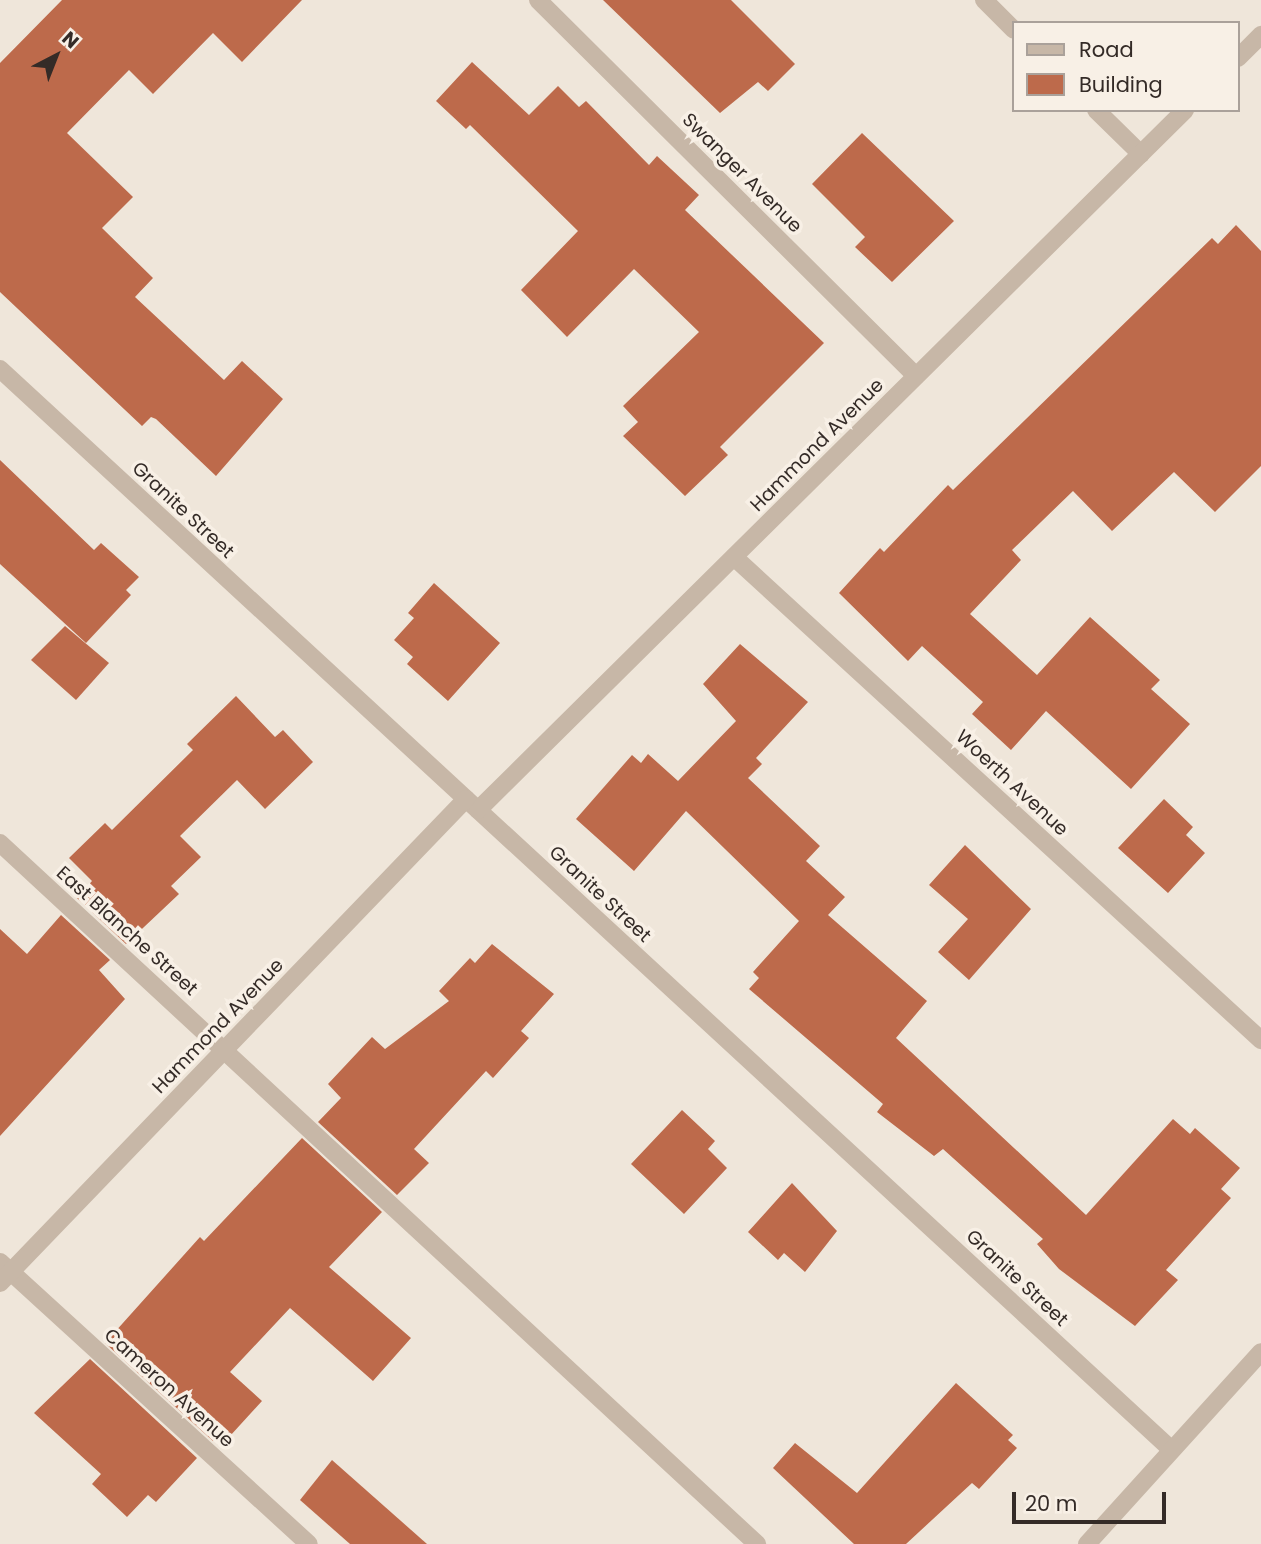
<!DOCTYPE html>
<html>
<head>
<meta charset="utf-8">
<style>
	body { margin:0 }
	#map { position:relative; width:1261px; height:1544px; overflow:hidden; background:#efe6da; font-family:Poppins,sans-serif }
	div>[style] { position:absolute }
	.building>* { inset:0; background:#bd6a4b }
	.service>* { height:18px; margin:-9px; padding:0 9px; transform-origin:9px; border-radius:9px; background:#c7b7a7 }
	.minor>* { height:18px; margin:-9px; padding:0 9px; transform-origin:9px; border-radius:9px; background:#c7b7a7 }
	span { translate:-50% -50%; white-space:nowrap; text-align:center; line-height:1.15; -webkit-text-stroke:7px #f8f0e6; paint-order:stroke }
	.street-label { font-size:19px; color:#342b27 }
	.legend { position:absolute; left:1012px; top:21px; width:228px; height:91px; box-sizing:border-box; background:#f8f0e6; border:2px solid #aaa19a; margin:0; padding:9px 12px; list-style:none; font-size:21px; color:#342b27 }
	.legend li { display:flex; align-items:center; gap:14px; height:35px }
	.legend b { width:35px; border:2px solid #aaa19a }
	.north { position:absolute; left:21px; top:21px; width:70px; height:70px; -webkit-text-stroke:5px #f8f0e6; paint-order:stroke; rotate:42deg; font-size:19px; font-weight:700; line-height:28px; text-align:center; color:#342b27 }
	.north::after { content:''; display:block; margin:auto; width:24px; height:32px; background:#342b27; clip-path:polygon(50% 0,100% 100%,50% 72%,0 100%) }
	.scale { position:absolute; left:1012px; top:1492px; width:154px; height:32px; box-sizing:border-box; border:4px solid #342b27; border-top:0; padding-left:9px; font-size:21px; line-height:24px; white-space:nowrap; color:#342b27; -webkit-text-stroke:5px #f8f0e6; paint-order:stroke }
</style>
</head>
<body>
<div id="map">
	<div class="building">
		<div style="clip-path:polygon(62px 0,302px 0,242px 62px,213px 33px,153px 94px,129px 70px,67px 133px,133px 197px,102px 228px,153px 278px,135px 297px,224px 380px,242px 361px,283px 399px,216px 476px,156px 419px,151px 417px,142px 426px,0 292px,0 63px)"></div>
		<div style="clip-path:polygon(603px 0,731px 0,795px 64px,768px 91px,758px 82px,720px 113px)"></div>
		<div style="clip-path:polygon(472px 62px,529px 115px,558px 86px,579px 107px,586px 101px,649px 165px,657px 156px,699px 195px,685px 210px,824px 343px,720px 447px,728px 455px,685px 496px,623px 436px,638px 422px,623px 406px,699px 332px,634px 269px,567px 337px,521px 290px,578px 231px,470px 125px,466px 129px,436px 101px)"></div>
		<div style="clip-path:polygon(862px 133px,954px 221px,892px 282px,855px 247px,865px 237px,812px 184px)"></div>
		<div style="clip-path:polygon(1236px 225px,1261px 251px,1261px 466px,1215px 512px,1174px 472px,1112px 531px,1073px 491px,1012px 550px,1021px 560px,970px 614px,1037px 675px,1090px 617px,1160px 680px,1151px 689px,1190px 724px,1131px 789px,1046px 711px,1011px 750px,972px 714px,983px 702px,922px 646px,908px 661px,839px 593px,880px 548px,884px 552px,948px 485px,953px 490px,1212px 238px,1218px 244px)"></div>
		<div style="clip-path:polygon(0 460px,94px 550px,101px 543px,139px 577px,126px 590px,131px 595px,86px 643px,0 564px)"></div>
		<div style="clip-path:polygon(434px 583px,500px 643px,448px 701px,407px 664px,413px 657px,394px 640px,414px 618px,408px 613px)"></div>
		<div style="clip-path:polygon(65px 626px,109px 663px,76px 700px,31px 660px)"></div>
		<div style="clip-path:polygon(740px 644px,808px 702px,756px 758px,762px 764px,748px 778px,820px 846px,806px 861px,845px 897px,828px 915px,927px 1001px,896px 1038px,1086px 1215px,1173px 1119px,1190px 1134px,1195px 1128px,1240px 1168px,1221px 1189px,1231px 1198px,1166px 1270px,1178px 1280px,1135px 1326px,1059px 1269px,1037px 1244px,1043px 1239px,943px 1149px,934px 1156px,877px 1112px,883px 1104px,749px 989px,759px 978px,753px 972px,799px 921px,686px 811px,634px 871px,576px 819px,632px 755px,641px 763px,648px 754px,678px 781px,736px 721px,703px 684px)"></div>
		<div style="clip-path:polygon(236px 696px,275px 737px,283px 730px,313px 762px,265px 809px,237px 780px,180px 836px,201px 857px,171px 886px,179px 894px,126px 944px,77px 898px,92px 881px,69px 858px,105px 823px,112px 830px,193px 750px,187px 744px)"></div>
		<div style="clip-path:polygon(1164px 799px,1193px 827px,1186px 835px,1205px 853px,1168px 893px,1118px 848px)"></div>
		<div style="clip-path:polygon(965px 845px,1031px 909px,969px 980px,938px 952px,968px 919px,929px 885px)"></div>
		<div style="clip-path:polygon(61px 915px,110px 960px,99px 970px,125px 999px,0 1136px,0 929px,27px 954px)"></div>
		<div style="clip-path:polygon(492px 944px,554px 994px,521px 1031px,529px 1038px,493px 1078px,486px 1071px,414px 1149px,429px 1163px,397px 1195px,318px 1122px,341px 1098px,328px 1084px,372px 1037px,385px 1049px,449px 1001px,439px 991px,470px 958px,475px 963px)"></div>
		<div style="clip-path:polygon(682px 1110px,715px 1141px,708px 1149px,727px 1168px,684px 1214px,631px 1164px)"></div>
		<div style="clip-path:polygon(302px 1138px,382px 1212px,329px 1267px,411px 1338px,373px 1381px,290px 1308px,230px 1372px,262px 1401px,230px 1436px,223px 1430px,213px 1441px,105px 1343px,200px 1237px,204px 1241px)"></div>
		<div style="clip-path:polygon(792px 1183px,837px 1231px,805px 1272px,784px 1253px,778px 1260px,748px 1232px)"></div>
		<div style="clip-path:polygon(90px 1359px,197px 1458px,156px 1502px,148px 1495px,127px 1517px,92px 1484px,101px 1474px,34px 1413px)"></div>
		<div style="clip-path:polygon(956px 1383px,1013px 1435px,1008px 1440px,1017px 1448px,979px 1489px,972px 1483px,906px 1544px,854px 1544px,773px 1468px,795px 1443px,857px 1493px)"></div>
		<div style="clip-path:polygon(332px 1460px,427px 1544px,350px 1544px,300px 1500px)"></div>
	</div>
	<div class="service">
		<div style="left:984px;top:0;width:42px;rotate:45deg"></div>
		<div style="left:1096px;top:110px;width:63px;rotate:44.4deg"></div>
		<div style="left:0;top:843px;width:1032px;rotate:42.8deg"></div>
		<div style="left:0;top:1262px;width:418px;rotate:42.4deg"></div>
	</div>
	<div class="minor">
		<div style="left:538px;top:0;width:533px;rotate:44.85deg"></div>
		<div style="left:1238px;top:58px;width:33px;rotate:-45deg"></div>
		<div style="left:0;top:369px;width:1594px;rotate:42.69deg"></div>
		<div style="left:734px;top:557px;width:715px;rotate:42.51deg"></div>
		<div style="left:478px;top:810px;width:995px;rotate:-44.71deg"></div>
		<div style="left:0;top:1283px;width:672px;rotate:-46.09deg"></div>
		<div style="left:1087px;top:1544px;width:259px;rotate:-47.8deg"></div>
	</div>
	<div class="street-label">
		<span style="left:742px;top:173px;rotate:45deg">Swanger Avenue</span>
		<span style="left:817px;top:445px;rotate:-45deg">Hammond Avenue</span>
		<span style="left:183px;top:510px;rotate:43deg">Granite Street</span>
		<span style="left:1012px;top:783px;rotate:43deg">Woerth Avenue</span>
		<span style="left:600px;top:894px;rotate:43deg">Granite Street</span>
		<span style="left:127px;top:931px;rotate:42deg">East Blanche Street</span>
		<span style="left:218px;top:1026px;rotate:-46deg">Hammond Avenue</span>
		<span style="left:1017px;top:1278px;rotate:43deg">Granite Street</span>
		<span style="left:169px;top:1388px;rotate:42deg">Cameron Avenue</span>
	</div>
	<ul class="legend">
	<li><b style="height:9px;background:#c7b7a7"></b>Road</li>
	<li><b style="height:19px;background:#bd6a4b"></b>Building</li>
	</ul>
	<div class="north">N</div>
	<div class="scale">20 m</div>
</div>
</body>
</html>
